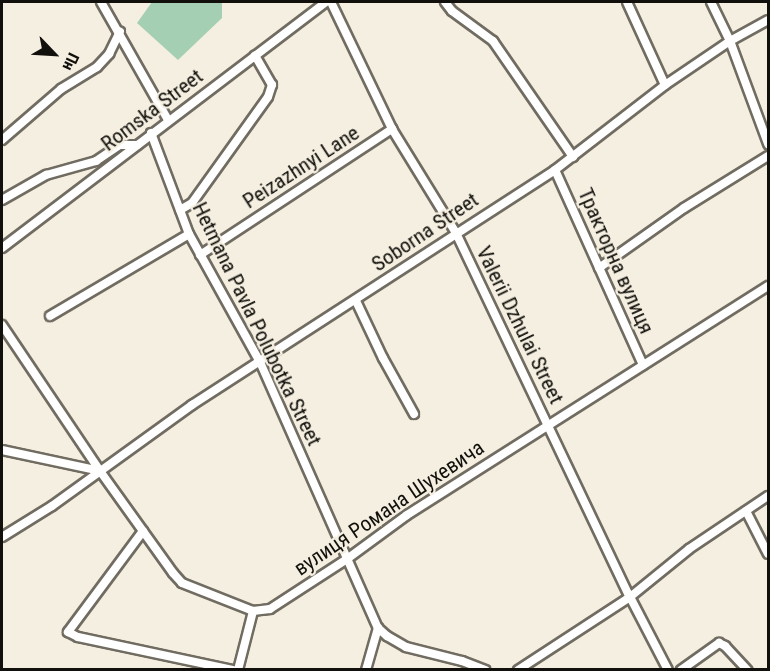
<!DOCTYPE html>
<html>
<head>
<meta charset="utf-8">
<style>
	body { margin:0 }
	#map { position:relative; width:770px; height:671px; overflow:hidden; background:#f5efe1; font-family:"Roboto Condensed",sans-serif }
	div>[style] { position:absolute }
	.green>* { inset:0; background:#a4cfb2 }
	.roads { filter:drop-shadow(2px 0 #716c61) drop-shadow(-2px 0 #716c61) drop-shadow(0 2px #716c61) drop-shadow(0 -2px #716c61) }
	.minor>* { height:8px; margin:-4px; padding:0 4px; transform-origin:4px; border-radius:4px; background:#fff }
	span { translate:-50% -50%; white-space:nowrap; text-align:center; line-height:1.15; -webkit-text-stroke:4.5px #f5efe1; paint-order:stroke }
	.street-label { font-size:21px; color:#12100c }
	.frame { position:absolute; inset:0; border:3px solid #12100c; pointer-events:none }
	.north { position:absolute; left:24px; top:24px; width:60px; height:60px; -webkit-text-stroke:4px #f5efe1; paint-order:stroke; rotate:115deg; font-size:16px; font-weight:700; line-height:24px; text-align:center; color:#12100c }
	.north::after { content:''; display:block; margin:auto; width:21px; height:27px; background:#12100c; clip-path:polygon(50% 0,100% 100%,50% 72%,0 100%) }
</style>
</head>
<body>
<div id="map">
	<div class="green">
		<div style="clip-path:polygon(152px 2px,222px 2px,222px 18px,178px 60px,137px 23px)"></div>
	</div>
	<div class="roads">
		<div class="minor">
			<div style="left:101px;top:2px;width:136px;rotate:60.4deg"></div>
			<div style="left:331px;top:2px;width:141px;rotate:64.3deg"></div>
			<div style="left:392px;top:129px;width:122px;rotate:58.4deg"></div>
			<div style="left:456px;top:233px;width:403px;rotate:64.5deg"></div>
			<div style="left:630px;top:597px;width:82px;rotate:62.5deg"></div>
			<div style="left:445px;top:2px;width:11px;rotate:52deg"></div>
			<div style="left:452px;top:11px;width:51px;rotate:36.2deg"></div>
			<div style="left:493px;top:41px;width:141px;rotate:55.4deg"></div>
			<div style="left:627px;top:2px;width:91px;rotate:65.4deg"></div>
			<div style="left:711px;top:2px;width:43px;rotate:64deg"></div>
			<div style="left:730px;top:41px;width:110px;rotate:69.7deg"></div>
			<div style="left:151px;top:133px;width:108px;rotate:69.4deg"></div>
			<div style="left:189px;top:234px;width:146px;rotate:61deg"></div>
			<div style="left:260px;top:362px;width:291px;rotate:66.1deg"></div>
			<div style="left:378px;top:628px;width:12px;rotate:42deg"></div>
			<div style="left:387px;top:636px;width:22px;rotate:30deg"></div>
			<div style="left:406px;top:647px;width:58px;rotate:14deg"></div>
			<div style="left:462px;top:661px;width:25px;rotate:21deg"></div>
			<div style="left:2px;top:140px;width:78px;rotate:-40.8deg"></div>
			<div style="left:61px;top:89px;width:42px;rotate:-31.4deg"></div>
			<div style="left:97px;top:67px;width:18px;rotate:-47deg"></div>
			<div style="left:109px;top:54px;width:25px;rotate:-64deg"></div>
			<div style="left:555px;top:170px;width:214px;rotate:65.7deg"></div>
			<div style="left:2px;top:200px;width:51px;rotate:-29.6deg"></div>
			<div style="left:46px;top:175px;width:52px;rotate:-15.6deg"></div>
			<div style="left:96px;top:161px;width:29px;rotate:-34deg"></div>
			<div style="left:120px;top:145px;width:17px"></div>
			<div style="left:180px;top:210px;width:14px;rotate:-30deg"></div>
			<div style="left:192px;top:203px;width:130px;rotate:-54.4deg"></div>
			<div style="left:268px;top:97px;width:13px;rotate:-72deg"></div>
			<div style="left:272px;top:85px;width:34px;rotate:-120deg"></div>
			<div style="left:2px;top:248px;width:407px;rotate:-37.2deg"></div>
			<div style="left:200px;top:255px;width:230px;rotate:-33.3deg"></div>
			<div style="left:599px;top:268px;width:104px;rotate:-35.2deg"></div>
			<div style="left:684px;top:208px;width:99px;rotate:-31.8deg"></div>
			<div style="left:356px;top:301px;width:63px;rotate:64.7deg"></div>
			<div style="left:383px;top:358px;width:64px;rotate:61deg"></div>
			<div style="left:50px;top:316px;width:161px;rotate:-30.5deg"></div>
			<div style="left:2px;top:325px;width:176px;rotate:56.1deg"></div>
			<div style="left:100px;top:471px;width:125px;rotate:54.4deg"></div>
			<div style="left:173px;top:573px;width:13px;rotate:48deg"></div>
			<div style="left:182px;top:583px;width:76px;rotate:21.5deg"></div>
			<div style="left:253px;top:611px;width:17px;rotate:-7deg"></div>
			<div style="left:270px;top:609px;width:92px;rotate:-33deg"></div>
			<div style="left:347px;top:559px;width:74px;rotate:-36.3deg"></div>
			<div style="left:407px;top:515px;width:428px;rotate:-32.4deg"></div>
			<div style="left:2px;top:450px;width:100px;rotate:12.1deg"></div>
			<div style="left:746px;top:511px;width:48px;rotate:62.9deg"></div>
			<div style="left:143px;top:531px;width:126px;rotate:126.6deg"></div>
			<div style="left:68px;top:632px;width:11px;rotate:27deg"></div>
			<div style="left:78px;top:637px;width:158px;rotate:12deg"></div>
			<div style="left:2px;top:537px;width:59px;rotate:-31.8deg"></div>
			<div style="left:52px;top:506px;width:173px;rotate:-35.8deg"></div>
			<div style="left:192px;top:405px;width:432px;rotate:-32.9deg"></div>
			<div style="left:555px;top:170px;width:139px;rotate:-37.7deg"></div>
			<div style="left:665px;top:85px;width:78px;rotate:-34.1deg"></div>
			<div style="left:730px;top:41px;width:43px;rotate:-28.9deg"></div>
			<div style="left:238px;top:670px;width:61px;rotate:-75.7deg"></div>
			<div style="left:366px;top:670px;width:44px;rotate:-74.1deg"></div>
			<div style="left:518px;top:670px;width:134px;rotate:-33.1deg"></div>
			<div style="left:630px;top:597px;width:76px;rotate:-39.1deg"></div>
			<div style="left:689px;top:549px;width:95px;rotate:-33.9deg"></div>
			<div style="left:681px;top:670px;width:47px;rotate:-35.4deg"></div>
			<div style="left:719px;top:643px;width:7px;rotate:27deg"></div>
			<div style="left:725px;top:646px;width:33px;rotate:47deg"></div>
		</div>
	</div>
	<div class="street-label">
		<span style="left:152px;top:110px;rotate:-37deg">Romska Street</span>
		<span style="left:301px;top:167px;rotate:-33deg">Peizazhnyi Lane</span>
		<span style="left:425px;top:232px;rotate:-34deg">Soborna Street</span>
		<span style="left:616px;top:261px;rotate:66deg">Тракторна вулиця</span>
		<span style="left:257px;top:324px;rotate:64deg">Hetmana Pavla Polubotka Street</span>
		<span style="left:520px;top:325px;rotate:64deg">Valerii Dzhulai Street</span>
		<span style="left:389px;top:508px;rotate:-34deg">вулиця Романа Шухевича</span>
	</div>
	<div class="frame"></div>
	<div class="north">Пн</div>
</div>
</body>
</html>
